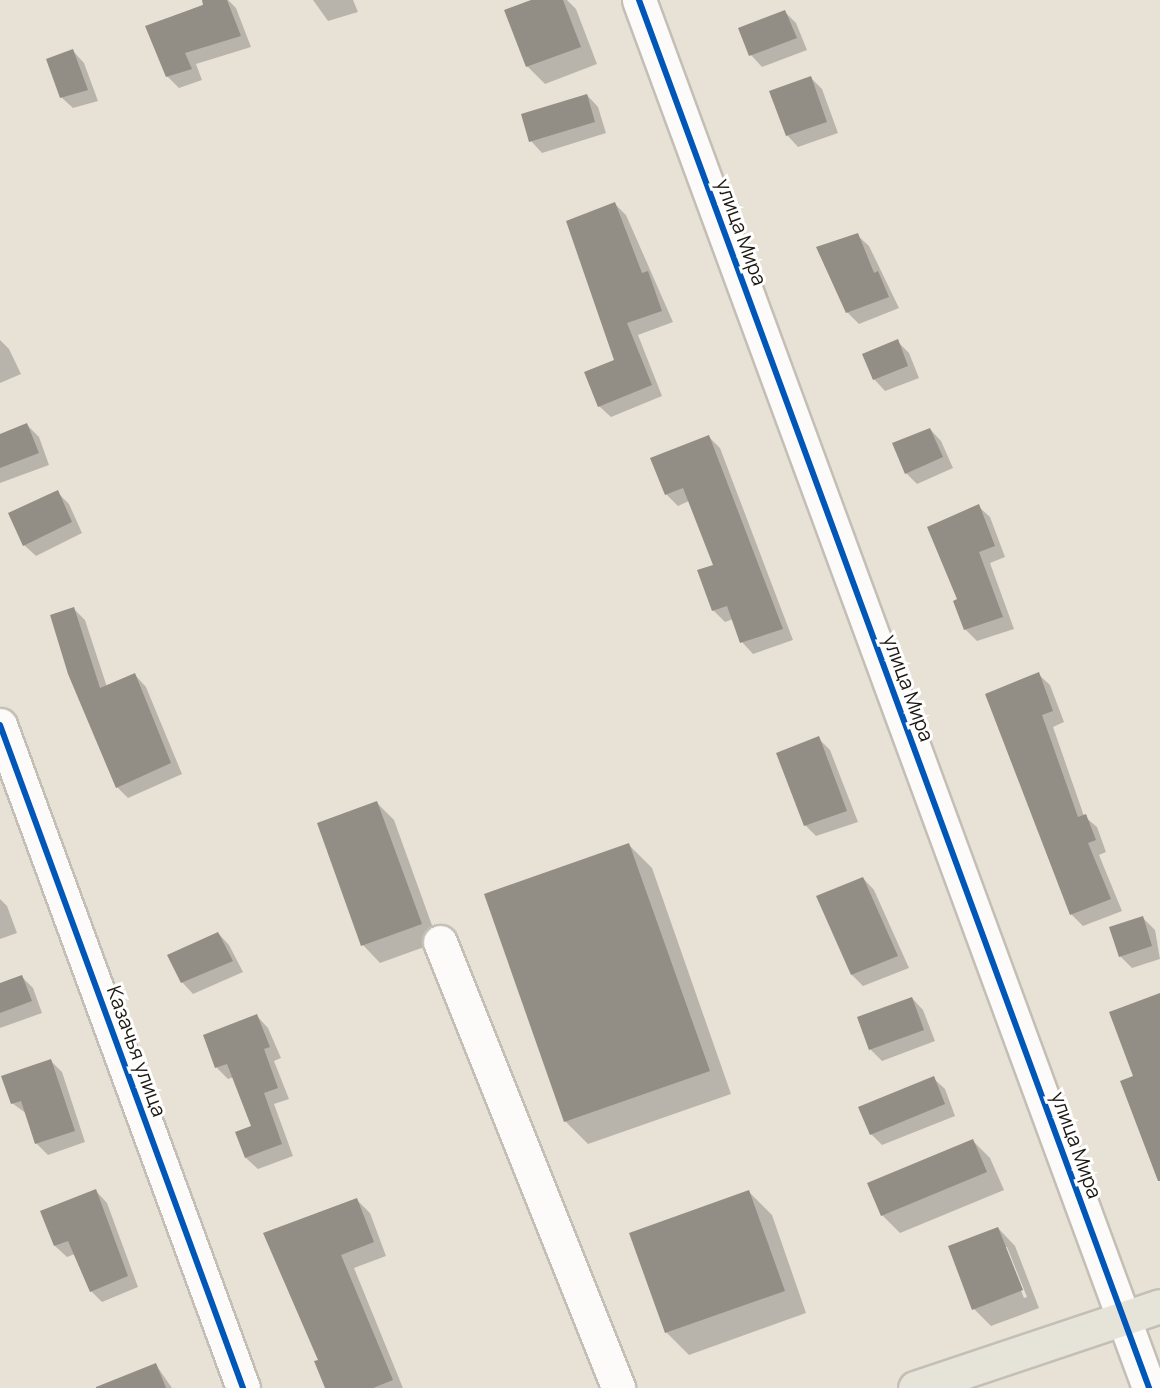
<!DOCTYPE html>
<html>
<head>
<meta charset="utf-8">
<style>
	body { margin:0 }
	#map { position:relative; width:1160px; height:1388px; overflow:hidden; background:#e8e2d6; font-family:Manrope,sans-serif }
	div>[style] { position:absolute }
	.shadow>* { inset:0; background:#0003 }
	.building>* { inset:0; background:#938e85 }
	.roads { filter:drop-shadow(2px 0 #c4bfb6) drop-shadow(-2px 0 #c4bfb6) drop-shadow(0 2px #c4bfb6) drop-shadow(0 -2px #c4bfb6) }
	.minor>* { height:33px; margin:-16.5px; padding:0 16.5px; transform-origin:16.5px; border-radius:16.5px; background:#fcfbf9 }
	.major>* { height:33px; margin:-16.5px; padding:0 16.5px; transform-origin:16.5px; border-radius:16.5px; background:#e6e3d9 }
	.cycleway>* { height:6px; margin:-3px; padding:0 3px; transform-origin:3px; border-radius:3px; background:#0057b8 }
	span { translate:-50% -50%; white-space:nowrap; text-align:center; line-height:1.15; -webkit-text-stroke:6px #fff; paint-order:stroke }
	.street-label { font-size:20px; color:#1d1912 }
</style>
</head>
<body>
<div id="map">
	<div class="shadow">
		<div style="clip-path:polygon(215px 0,228px 0,236px 8px,251px 47px,196px 64px,202px 80px,179px 88px,167px 76px,147px 27px)"></div>
		<div style="clip-path:polygon(313px 0,353px 0,358px 12px,328px 21px)"></div>
		<div style="clip-path:polygon(536px 0,567px 0,576px 9px,597px 64px,545px 84px,527px 66px)"></div>
		<div style="clip-path:polygon(785px 12px,796px 23px,807px 50px,762px 67px,751px 55px,740px 29px)"></div>
		<div style="clip-path:polygon(73px 51px,84px 63px,98px 101px,73px 108px,61px 97px)"></div>
		<div style="clip-path:polygon(811px 78px,822px 89px,838px 133px,798px 147px,787px 135px)"></div>
		<div style="clip-path:polygon(587px 95px,598px 107px,606px 133px,542px 153px,531px 141px)"></div>
		<div style="clip-path:polygon(615px 204px,626px 215px,673px 322px,638px 335px,662px 396px,611px 417px,599px 406px,616px 361px)"></div>
		<div style="clip-path:polygon(857px 235px,869px 246px,899px 308px,859px 324px,847px 312px)"></div>
		<div style="clip-path:polygon(0 340px,9px 349px,21px 374px,0 383px)"></div>
		<div style="clip-path:polygon(897px 341px,909px 353px,919px 378px,885px 391px,874px 379px)"></div>
		<div style="clip-path:polygon(27px 425px,39px 437px,49px 465px,0 483px,0 435px)"></div>
		<div style="clip-path:polygon(930px 429px,941px 441px,953px 468px,917px 484px,906px 473px)"></div>
		<div style="clip-path:polygon(709px 437px,720px 448px,793px 640px,753px 654px,742px 642px,733px 619px,725px 622px,713px 610px,715px 565px,689px 501px,678px 506px,666px 494px)"></div>
		<div style="clip-path:polygon(57px 492px,69px 504px,82px 533px,36px 556px,24px 545px)"></div>
		<div style="clip-path:polygon(978px 506px,990px 517px,1005px 557px,990px 563px,1014px 629px,977px 641px,965px 629px,959px 600px)"></div>
		<div style="clip-path:polygon(74px 609px,85px 620px,107px 687px,135px 675px,146px 687px,182px 774px,128px 798px,117px 787px)"></div>
		<div style="clip-path:polygon(1038px 674px,1050px 685px,1064px 722px,1053px 727px,1084px 816px,1097px 827px,1106px 852px,1099px 855px,1122px 911px,1083px 926px,1072px 915px,987px 695px)"></div>
		<div style="clip-path:polygon(818px 738px,830px 750px,858px 822px,816px 836px,805px 825px)"></div>
		<div style="clip-path:polygon(377px 803px,394px 820px,438px 942px,380px 963px,363px 945px)"></div>
		<div style="clip-path:polygon(629px 845px,652px 868px,731px 1094px,588px 1144px,565px 1121px)"></div>
		<div style="clip-path:polygon(863px 878px,874px 890px,909px 968px,863px 986px,852px 975px)"></div>
		<div style="clip-path:polygon(0 899px,7px 906px,17px 933px,0 939px)"></div>
		<div style="clip-path:polygon(1143px 918px,1155px 930px,1160px 959px,1132px 968px,1120px 956px)"></div>
		<div style="clip-path:polygon(218px 933px,229px 945px,243px 972px,193px 994px,182px 982px)"></div>
		<div style="clip-path:polygon(22px 977px,33px 988px,42px 1013px,0 1028px,0 984px)"></div>
		<div style="clip-path:polygon(912px 998px,923px 1010px,935px 1041px,882px 1061px,871px 1050px,859px 1018px)"></div>
		<div style="clip-path:polygon(257px 1016px,268px 1028px,281px 1058px,274px 1061px,289px 1099px,274px 1104px,293px 1156px,258px 1169px,246px 1158px,237px 1133px,252px 1126px,234px 1077px,228px 1079px,217px 1068px,205px 1036px)"></div>
		<div style="clip-path:polygon(51px 1061px,62px 1072px,85px 1142px,48px 1155px,36px 1143px,27px 1114px,12px 1103px)"></div>
		<div style="clip-path:polygon(933px 1078px,945px 1089px,955px 1116px,882px 1145px,871px 1134px)"></div>
		<div style="clip-path:polygon(973px 1141px,990px 1158px,1004px 1190px,900px 1233px,882px 1215px)"></div>
		<div style="clip-path:polygon(96px 1191px,107px 1203px,138px 1287px,102px 1302px,91px 1291px,75px 1254px,67px 1257px,55px 1246px,42px 1212px)"></div>
		<div style="clip-path:polygon(749px 1192px,772px 1215px,806px 1313px,689px 1355px,666px 1332px)"></div>
		<div style="clip-path:polygon(357px 1200px,370px 1213px,386px 1256px,354px 1268px,403px 1388px,327px 1388px,320px 1360px,265px 1233px)"></div>
		<div style="clip-path:polygon(evenodd,998px 1228px,1015px 1246px,1039px 1308px,991px 1326px,974px 1309px,998px 1228px,1004px 1247px,1007px 1247px,1027px 1297px,1024px 1298px,1004px 1247px)"></div>
		<div style="clip-path:polygon(156px 1365px,172px 1388px,102px 1388px)"></div>
	</div>
	<div class="building">
		<div style="clip-path:polygon(202px 0,227px 0,241px 36px,185px 53px,192px 69px,166px 77px,145px 26px,203px 5px)"></div>
		<div style="clip-path:polygon(531px 0,563px 0,581px 47px,526px 67px,504px 10px)"></div>
		<div style="clip-path:polygon(785px 10px,797px 38px,749px 56px,738px 28px)"></div>
		<div style="clip-path:polygon(73px 49px,88px 90px,60px 98px,46px 59px)"></div>
		<div style="clip-path:polygon(811px 76px,827px 122px,786px 136px,769px 91px)"></div>
		<div style="clip-path:polygon(587px 94px,595px 122px,529px 142px,521px 114px)"></div>
		<div style="clip-path:polygon(615px 202px,642px 273px,648px 271px,662px 311px,627px 323px,652px 385px,598px 407px,584px 372px,614px 360px,566px 221px)"></div>
		<div style="clip-path:polygon(858px 233px,874px 273px,878px 271px,889px 297px,846px 313px,816px 247px)"></div>
		<div style="clip-path:polygon(898px 339px,908px 366px,873px 380px,862px 354px)"></div>
		<div style="clip-path:polygon(27px 423px,39px 453px,0 468px,0 434px)"></div>
		<div style="clip-path:polygon(930px 428px,943px 457px,905px 474px,892px 443px)"></div>
		<div style="clip-path:polygon(709px 435px,783px 629px,740px 643px,727px 606px,712px 611px,697px 570px,713px 565px,683px 488px,665px 495px,650px 458px)"></div>
		<div style="clip-path:polygon(58px 490px,72px 522px,23px 546px,8px 513px)"></div>
		<div style="clip-path:polygon(979px 504px,995px 546px,979px 552px,1003px 617px,964px 630px,953px 601px,957px 599px,927px 527px)"></div>
		<div style="clip-path:polygon(74px 607px,100px 688px,135px 673px,171px 763px,116px 788px,68px 674px,50px 615px)"></div>
		<div style="clip-path:polygon(1039px 672px,1053px 711px,1042px 715px,1078px 817px,1086px 814px,1096px 840px,1088px 843px,1111px 899px,1070px 915px,985px 694px)"></div>
		<div style="clip-path:polygon(819px 736px,847px 811px,804px 826px,776px 753px)"></div>
		<div style="clip-path:polygon(377px 801px,422px 924px,361px 946px,317px 823px)"></div>
		<div style="clip-path:polygon(629px 843px,710px 1071px,564px 1122px,484px 894px)"></div>
		<div style="clip-path:polygon(863px 877px,898px 956px,851px 975px,816px 896px)"></div>
		<div style="clip-path:polygon(1143px 916px,1152px 946px,1119px 957px,1109px 927px)"></div>
		<div style="clip-path:polygon(218px 932px,233px 961px,181px 983px,167px 955px)"></div>
		<div style="clip-path:polygon(22px 975px,32px 1001px,0 1013px,0 983px)"></div>
		<div style="clip-path:polygon(1160px 993px,1160px 1181px,1158px 1181px,1120px 1081px,1133px 1076px,1109px 1012px)"></div>
		<div style="clip-path:polygon(912px 997px,924px 1030px,869px 1050px,857px 1017px)"></div>
		<div style="clip-path:polygon(257px 1014px,270px 1047px,264px 1049px,278px 1088px,264px 1093px,282px 1144px,245px 1158px,235px 1132px,251px 1126px,227px 1064px,215px 1068px,203px 1035px)"></div>
		<div style="clip-path:polygon(51px 1059px,75px 1131px,35px 1144px,21px 1101px,11px 1104px,1px 1076px)"></div>
		<div style="clip-path:polygon(934px 1076px,945px 1104px,870px 1135px,858px 1107px)"></div>
		<div style="clip-path:polygon(973px 1139px,987px 1172px,881px 1216px,867px 1183px)"></div>
		<div style="clip-path:polygon(96px 1189px,128px 1276px,90px 1292px,68px 1241px,54px 1246px,40px 1211px)"></div>
		<div style="clip-path:polygon(749px 1190px,785px 1291px,665px 1333px,629px 1233px)"></div>
		<div style="clip-path:polygon(357px 1198px,374px 1242px,341px 1255px,393px 1380px,373px 1388px,325px 1388px,314px 1361px,318px 1360px,263px 1233px)"></div>
		<div style="clip-path:polygon(998px 1227px,1023px 1290px,972px 1310px,948px 1246px)"></div>
		<div style="clip-path:polygon(156px 1363px,166px 1388px,96px 1388px,96px 1387px)"></div>
	</div>
	<div class="roads">
		<div class="minor">
			<div style="left:639px;top:0;width:1479px;rotate:69.82deg"></div>
			<div style="left:0;top:725px;width:706px;rotate:69.87deg"></div>
			<div style="left:440px;top:942px;width:480px;rotate:68.2deg"></div>
		</div>
		<div class="major">
			<div style="left:915px;top:1388px;width:258px;rotate:-18.5deg"></div>
		</div>
	</div>
	<div class="cycleway">
		<div style="left:639px;top:0;width:1479px;rotate:69.82deg"></div>
		<div style="left:0;top:725px;width:706px;rotate:69.87deg"></div>
	</div>
	<div class="street-label">
		<span style="left:742px;top:232px;rotate:70deg">улица Мира</span>
		<span style="left:909px;top:688px;rotate:70deg">улица Мира</span>
		<span style="left:137px;top:1051px;rotate:70deg">Казачья улица</span>
		<span style="left:1077px;top:1145px;rotate:70deg">улица Мира</span>
	</div>
</div>
</body>
</html>
